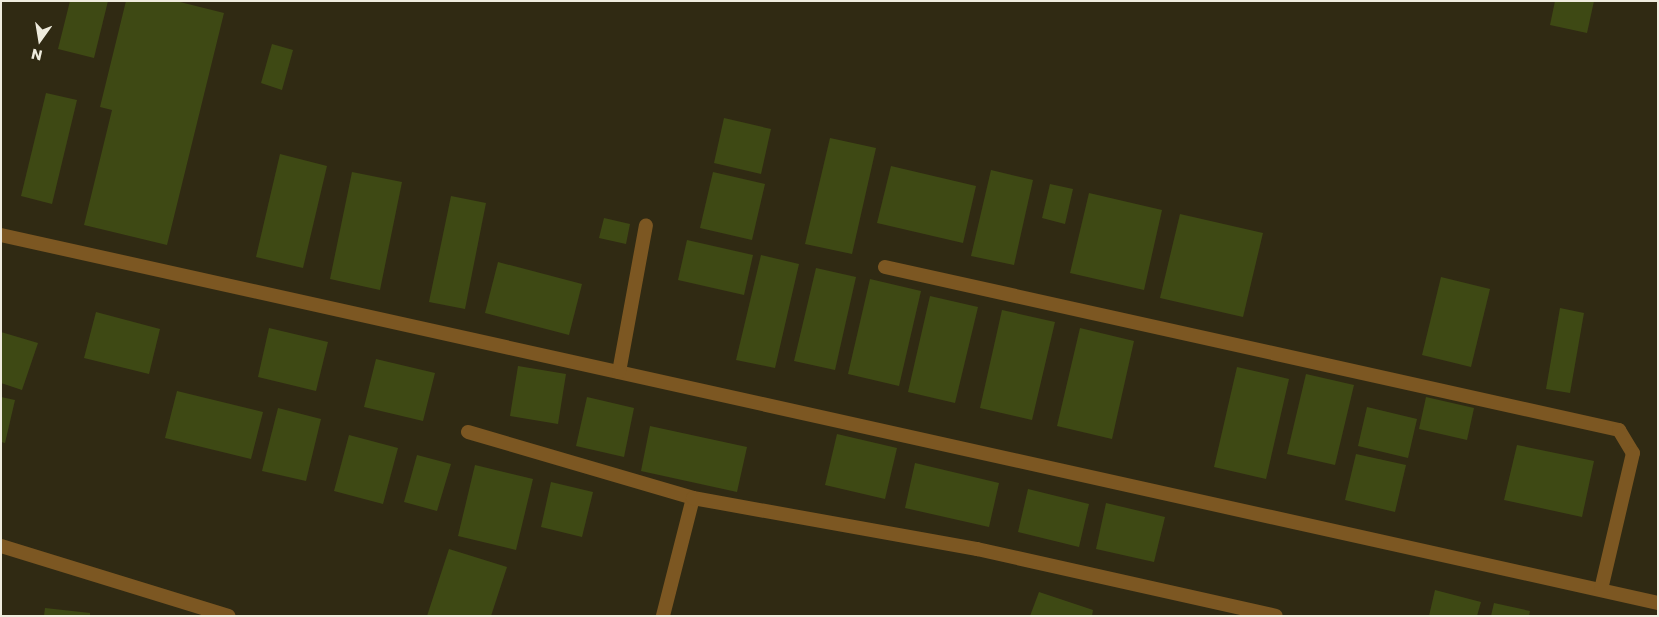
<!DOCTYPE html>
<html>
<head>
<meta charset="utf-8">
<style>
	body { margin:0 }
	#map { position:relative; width:1659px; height:617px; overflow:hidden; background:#302a13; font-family:Poppins,sans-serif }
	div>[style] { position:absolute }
	.building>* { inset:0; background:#3e4914 }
	.minor>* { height:14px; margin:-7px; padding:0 7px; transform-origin:7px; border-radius:7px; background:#7c5722 }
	span { translate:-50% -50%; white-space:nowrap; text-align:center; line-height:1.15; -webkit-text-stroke:4px #302a13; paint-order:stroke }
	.frame { position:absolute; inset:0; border:2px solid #efecde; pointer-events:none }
	.north { position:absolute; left:15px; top:15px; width:50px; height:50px; -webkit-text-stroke:4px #302a13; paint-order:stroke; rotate:193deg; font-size:14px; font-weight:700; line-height:20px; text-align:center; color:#efecde }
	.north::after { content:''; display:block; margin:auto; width:18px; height:22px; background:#efecde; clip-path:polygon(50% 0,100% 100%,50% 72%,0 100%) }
</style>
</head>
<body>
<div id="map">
	<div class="building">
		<div style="clip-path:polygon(70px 1px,108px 1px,94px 58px,58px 49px)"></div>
		<div style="clip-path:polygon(126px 1px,176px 1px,224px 13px,167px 245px,84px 225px,112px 110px,100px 107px)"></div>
		<div style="clip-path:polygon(1555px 1px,1594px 1px,1587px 33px,1550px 25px)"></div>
		<div style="clip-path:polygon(272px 44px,293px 50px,282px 90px,261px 83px)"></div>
		<div style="clip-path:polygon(46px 93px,77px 100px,52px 204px,21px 196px)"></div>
		<div style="clip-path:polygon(724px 118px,771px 129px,761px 174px,714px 163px)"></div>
		<div style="clip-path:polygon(830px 138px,876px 148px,852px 254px,805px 244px)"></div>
		<div style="clip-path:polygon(280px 154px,327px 166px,303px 268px,256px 257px)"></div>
		<div style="clip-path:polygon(891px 166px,976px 186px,963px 243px,877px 223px)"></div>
		<div style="clip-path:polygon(991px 170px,1033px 180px,1014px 265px,971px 256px)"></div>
		<div style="clip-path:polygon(352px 172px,402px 182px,380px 290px,330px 279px)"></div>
		<div style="clip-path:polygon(713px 172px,765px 184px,752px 240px,700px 228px)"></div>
		<div style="clip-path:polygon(1050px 184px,1073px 189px,1065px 224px,1042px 218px)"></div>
		<div style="clip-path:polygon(1089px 193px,1162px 210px,1144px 290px,1070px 273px)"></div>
		<div style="clip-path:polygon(451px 196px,486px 203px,465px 309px,429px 302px)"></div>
		<div style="clip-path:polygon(1180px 214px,1263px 233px,1243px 317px,1160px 298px)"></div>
		<div style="clip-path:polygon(604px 218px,630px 224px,626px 244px,599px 238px)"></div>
		<div style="clip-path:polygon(687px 240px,753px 255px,744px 295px,678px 280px)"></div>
		<div style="clip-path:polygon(761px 255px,799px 264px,775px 368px,736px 360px)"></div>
		<div style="clip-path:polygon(498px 262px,582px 284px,569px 335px,485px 313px)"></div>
		<div style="clip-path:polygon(816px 268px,856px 277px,835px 370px,794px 361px)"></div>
		<div style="clip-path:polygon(1441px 277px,1490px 289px,1471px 367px,1422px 355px)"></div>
		<div style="clip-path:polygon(870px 279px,921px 291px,899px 386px,848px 374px)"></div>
		<div style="clip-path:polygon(930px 296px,978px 307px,955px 403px,908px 392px)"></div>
		<div style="clip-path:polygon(1560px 308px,1584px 313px,1570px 393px,1546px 389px)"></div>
		<div style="clip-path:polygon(1002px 310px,1055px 322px,1032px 420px,980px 408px)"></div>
		<div style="clip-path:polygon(96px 312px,160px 329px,149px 374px,84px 358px)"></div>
		<div style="clip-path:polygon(269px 328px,328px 342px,316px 391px,258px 377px)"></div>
		<div style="clip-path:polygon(1080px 328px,1134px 341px,1112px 439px,1057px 426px)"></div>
		<div style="clip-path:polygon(1px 332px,38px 343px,22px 390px,1px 383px)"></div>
		<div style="clip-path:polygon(376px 359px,435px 373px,423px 421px,364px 407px)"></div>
		<div style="clip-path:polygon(518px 366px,566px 374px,558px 424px,510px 416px)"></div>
		<div style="clip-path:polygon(1237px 367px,1289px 379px,1266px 479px,1214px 467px)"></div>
		<div style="clip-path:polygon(1306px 374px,1354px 385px,1335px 465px,1287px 454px)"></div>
		<div style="clip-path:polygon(177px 391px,263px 412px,251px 459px,165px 438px)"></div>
		<div style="clip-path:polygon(1px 397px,15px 400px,5px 443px,1px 442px)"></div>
		<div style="clip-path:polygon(587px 397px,634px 408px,624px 457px,576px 446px)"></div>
		<div style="clip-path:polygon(1426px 397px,1474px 408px,1467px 440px,1419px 429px)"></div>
		<div style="clip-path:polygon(1367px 407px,1417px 419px,1408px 458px,1358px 446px)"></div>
		<div style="clip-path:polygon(278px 408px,321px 419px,306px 481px,262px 471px)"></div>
		<div style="clip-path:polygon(650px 426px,747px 447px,737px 492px,641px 471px)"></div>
		<div style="clip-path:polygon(837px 434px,897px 448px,885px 499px,825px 485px)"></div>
		<div style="clip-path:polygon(349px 435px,398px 448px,383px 504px,334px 491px)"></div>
		<div style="clip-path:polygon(1517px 445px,1594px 461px,1582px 517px,1504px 500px)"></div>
		<div style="clip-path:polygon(1356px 454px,1406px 465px,1395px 512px,1345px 500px)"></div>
		<div style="clip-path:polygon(417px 455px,451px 464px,437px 511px,404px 502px)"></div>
		<div style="clip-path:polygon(915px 463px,999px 483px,989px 527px,905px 508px)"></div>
		<div style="clip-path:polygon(475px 465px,533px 479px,516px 550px,458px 536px)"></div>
		<div style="clip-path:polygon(551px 482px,593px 492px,582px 537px,541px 527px)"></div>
		<div style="clip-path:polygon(1028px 489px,1089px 504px,1079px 547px,1018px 532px)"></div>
		<div style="clip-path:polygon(1106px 503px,1165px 517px,1154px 562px,1096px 549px)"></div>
		<div style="clip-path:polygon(449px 549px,507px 567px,491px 616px,427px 616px)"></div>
		<div style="clip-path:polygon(1435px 590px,1481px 602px,1477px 616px,1429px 616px)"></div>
		<div style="clip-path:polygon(1039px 592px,1093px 610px,1092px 616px,1030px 616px)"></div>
		<div style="clip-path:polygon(1494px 603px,1530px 611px,1529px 616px,1491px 616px)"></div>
		<div style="clip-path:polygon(45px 608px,90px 613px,90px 616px,44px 616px)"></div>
	</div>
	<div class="minor">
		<div style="left:1px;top:235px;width:1697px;rotate:12.52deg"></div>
		<div style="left:885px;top:267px;width:752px;rotate:12.52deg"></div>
		<div style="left:1619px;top:430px;width:27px;rotate:59deg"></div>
		<div style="left:1633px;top:453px;width:140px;rotate:103.2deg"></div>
		<div style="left:619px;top:372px;width:149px;rotate:-79.6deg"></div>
		<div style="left:468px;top:432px;width:234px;rotate:16.3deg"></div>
		<div style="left:693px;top:498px;width:122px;rotate:104.3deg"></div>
		<div style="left:693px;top:498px;width:289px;rotate:10.2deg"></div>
		<div style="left:977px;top:549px;width:306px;rotate:12.6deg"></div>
		<div style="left:1px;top:546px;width:238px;rotate:17.1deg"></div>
	</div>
	<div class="frame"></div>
	<div class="north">N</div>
</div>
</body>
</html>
